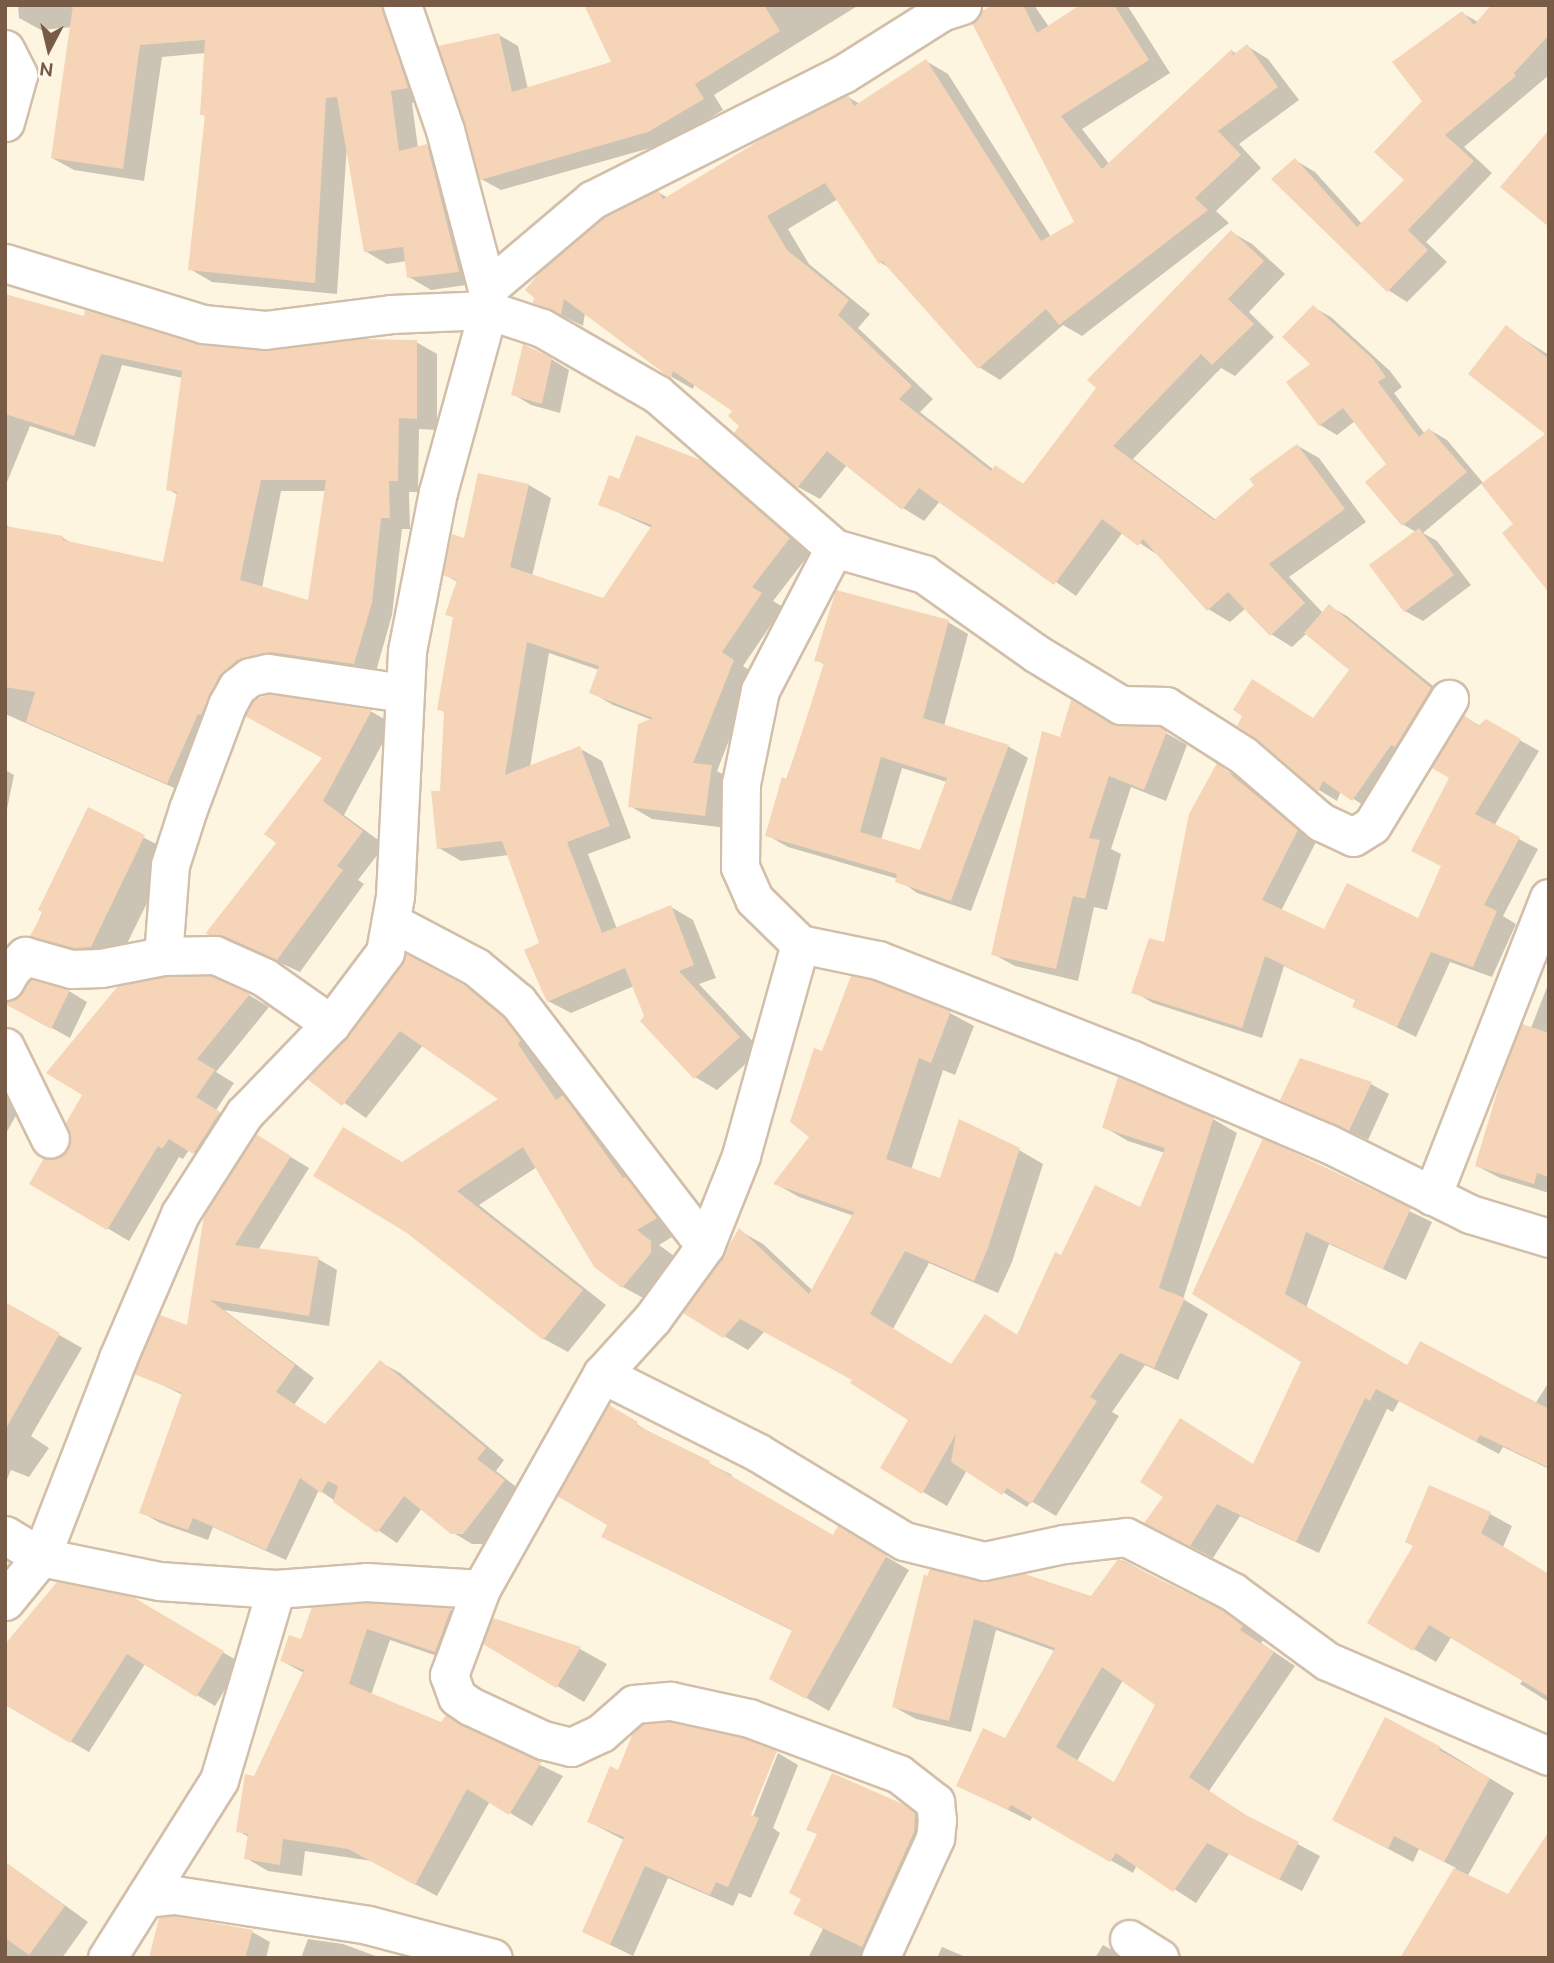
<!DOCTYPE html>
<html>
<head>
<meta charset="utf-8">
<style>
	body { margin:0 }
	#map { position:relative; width:1554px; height:1963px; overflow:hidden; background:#fef5e1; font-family:Ubuntu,sans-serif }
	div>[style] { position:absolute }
	.shadow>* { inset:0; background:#0003 }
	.building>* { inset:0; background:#f5d4b7 }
	.roads { filter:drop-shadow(2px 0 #d2bfaa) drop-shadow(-2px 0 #d2bfaa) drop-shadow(0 2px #d2bfaa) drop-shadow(0 -2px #d2bfaa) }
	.minor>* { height:37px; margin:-18.5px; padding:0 18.5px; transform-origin:18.5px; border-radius:18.5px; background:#fff }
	span { translate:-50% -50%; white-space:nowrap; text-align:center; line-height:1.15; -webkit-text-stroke:5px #fff8e9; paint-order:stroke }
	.frame { position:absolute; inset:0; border:7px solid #775b46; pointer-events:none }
	.north { position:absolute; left:14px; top:14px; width:70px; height:70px; -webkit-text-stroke:5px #fff8e9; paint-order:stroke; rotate:187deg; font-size:19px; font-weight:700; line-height:28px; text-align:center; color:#775b46 }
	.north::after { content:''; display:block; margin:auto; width:24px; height:32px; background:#775b46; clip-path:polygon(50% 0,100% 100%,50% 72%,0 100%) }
</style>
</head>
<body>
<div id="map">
	<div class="shadow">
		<div style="clip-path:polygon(18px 5px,368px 5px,385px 24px,407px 36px,429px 100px,412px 103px,418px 148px,427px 146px,449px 159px,480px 283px,431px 290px,409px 277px,407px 261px,387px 264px,365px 251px,347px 145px,337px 294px,212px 282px,190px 269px,206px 117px,202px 114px,205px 53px,162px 57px,144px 181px,74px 170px,52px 158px,72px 27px,41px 30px,19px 18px)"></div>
		<div style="clip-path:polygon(586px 5px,859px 5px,714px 95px,723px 110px,668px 143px,501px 190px,481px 179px,499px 35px,518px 46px,528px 89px,614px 63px)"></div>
		<div style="clip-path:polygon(997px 5px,1034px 5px,1049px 27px,1083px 5px,1127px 5px,1170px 73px,1082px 129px,1110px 165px,1232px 51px,1237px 54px,1247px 46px,1268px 59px,1299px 100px,1239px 144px,1261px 168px,1216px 211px,1229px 223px,1082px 336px,1063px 325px,1000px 380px,979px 367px,890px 268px,881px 263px,838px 199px,788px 229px,809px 264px,870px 314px,858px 328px,933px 399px,920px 412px,994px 470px,996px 467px,1025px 485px,1231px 232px,1252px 244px,1285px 274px,1249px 312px,1274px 337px,1235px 376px,1221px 368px,1133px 459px,1216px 520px,1298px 446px,1319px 458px,1366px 522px,1289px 577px,1323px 613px,1329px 606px,1347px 616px,1449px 699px,1371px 810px,1341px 791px,1337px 801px,1319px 790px,1258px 738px,1314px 720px,1352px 670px,1307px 633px,1292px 647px,1271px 634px,1246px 608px,1230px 622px,1208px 609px,1161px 557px,1123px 532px,1076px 596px,940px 501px,924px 521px,903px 508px,847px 465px,820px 499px,798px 487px,736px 433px,742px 425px,735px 411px,695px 383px,693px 389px,672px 377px,585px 313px,583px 326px,535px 302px,658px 192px,668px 198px,848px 97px,860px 104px,926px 61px,948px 74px,1051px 237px,1076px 223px)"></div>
		<div style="clip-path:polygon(1549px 5px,1549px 75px,1464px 147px,1492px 173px,1426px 242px,1447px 262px,1407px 302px,1388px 290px,1295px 160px,1315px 172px,1362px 224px,1406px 180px,1425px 101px,1462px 13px,1478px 22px)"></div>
		<div style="clip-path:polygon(1313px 307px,1331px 317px,1390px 371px,1402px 387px,1394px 393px,1425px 434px,1430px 430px,1447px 440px,1484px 484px,1515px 525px,1482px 483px,1423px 533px,1437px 541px,1471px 585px,1423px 621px,1405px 611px,1416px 532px,1404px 525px,1367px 482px,1389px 464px,1355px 421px,1337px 435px,1320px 425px,1313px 364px)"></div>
		<div style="clip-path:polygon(1506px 328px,1549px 355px,1549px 434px)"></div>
		<div style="clip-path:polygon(evenodd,5px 342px,201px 347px,267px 353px,416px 342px,437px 354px,437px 430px,419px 429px,418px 492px,409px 492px,410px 529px,402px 529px,392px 615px,375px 675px,258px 672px,188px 794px,5px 714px,5px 523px,11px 529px,63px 538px,73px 544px,164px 564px,178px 495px,168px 489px,183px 378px,122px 365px,95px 447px,30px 426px,5px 487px,5px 342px,281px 491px,326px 491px,309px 602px,262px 588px,281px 491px)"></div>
		<div style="clip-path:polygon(551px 359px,569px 370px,560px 413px,531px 405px,513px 394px)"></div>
		<div style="clip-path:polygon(700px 461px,723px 475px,811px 552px,773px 601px,783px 607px,743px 666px,755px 674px,717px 771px,733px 780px,727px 828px,652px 819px,630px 806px,652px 720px,613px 705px,591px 692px,599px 670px,549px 653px,530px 767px,579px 748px,602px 761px,631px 838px,588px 854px,617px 929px,671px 907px,693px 920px,716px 978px,699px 984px,761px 1050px,717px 1090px,695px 1077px,646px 1017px,634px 986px,571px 1013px,548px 1001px,542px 944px,509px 855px,461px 861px,439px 848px,446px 713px,439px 709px,455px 618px,448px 614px,458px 582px,445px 575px,465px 540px,529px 485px,551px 498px,532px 576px,604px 600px,652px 528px,600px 504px,620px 481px)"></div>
		<div style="clip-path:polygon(evenodd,948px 622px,968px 634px,944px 726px,1008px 746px,1028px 758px,971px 911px,917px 893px,898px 879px,788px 847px,767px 835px,826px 665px,816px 660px,948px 622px,902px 768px,947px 782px,922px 852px,881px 840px,902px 768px)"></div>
		<div style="clip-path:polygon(269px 696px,372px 712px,393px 724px,344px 815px,385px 845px,358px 880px,364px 884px,300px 972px,248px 948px,229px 946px,208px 934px,278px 842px,324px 758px)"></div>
		<div style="clip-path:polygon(1465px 717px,1480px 726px,1486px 721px,1539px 751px,1494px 826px,1538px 849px,1503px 916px,1516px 924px,1492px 977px,1450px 962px,1416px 1037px,1354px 1006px,1357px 1001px,1284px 966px,1262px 1038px,1153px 1003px,1134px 992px,1165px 944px,1217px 766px,1236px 776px,1316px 842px,1281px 911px,1325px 932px,1418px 921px,1442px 867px,1451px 777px)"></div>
		<div style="clip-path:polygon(1111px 725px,1159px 729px,1187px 745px,1166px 801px,1131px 787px,1111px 849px,1121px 854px,1107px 910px,1094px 907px,1078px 981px,1015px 966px,993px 954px,1061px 739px)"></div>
		<div style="clip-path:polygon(5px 770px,14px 775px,5px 819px)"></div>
		<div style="clip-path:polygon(89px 810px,172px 852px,118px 962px,59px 951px,32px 935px)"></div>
		<div style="clip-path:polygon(32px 982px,69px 991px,87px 1002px,70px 1038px,5px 1002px,17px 1000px)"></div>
		<div style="clip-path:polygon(1549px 982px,1549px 1193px,1500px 1178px,1477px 1166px)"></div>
		<div style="clip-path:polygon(463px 986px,488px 1000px,526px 1032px,570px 1101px,587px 1111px,680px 1232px,659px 1245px,674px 1256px,674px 1266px,647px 1300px,623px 1287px,537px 1167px,479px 1205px,606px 1305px,568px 1352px,544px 1339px,402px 1164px,501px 1099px,423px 1045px,366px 1118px,310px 1079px)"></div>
		<div style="clip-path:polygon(249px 995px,269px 1007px,216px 1072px,234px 1083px,216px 1110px,240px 1125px,215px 1164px,189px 1150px,183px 1159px,179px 1157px,129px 1241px,31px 1183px)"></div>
		<div style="clip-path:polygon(950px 1013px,974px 1026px,955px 1075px,943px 1070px,911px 1170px,941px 1180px,1019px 1150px,1043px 1164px,1012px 1262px,998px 1293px,929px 1263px,893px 1329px,952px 1366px,985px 1316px,1019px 1336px,1062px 1258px,1140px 1209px,1165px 1153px,1128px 1141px,1104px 1127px,1213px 1119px,1237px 1133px,1183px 1299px,1208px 1314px,1178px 1380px,1145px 1365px,1112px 1412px,1119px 1416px,1056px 1516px,1031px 1501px,1027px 1507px,967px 1470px,947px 1506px,882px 1468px,911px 1419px,854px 1380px,765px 1331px,748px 1350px,724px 1336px,723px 1259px,740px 1231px,763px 1244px,812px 1290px,854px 1216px,799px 1197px,776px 1184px,812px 1137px,823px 1053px)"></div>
		<div style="clip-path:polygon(5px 1073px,22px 1105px,5px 1135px)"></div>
		<div style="clip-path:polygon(1371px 1084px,1389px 1094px,1368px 1140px,1283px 1100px)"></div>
		<div style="clip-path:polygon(1264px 1141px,1432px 1222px,1406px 1280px,1329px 1244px,1306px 1308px,1408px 1367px,1535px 1404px,1549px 1382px,1549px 1469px,1503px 1447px,1499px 1454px,1399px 1401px,1393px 1412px,1387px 1409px,1319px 1553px,1240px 1516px,1213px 1558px,1169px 1535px,1254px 1465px,1304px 1361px,1194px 1293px)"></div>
		<div style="clip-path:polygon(276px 1148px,309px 1168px,258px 1250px,318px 1259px,337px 1270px,329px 1326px,224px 1310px,314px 1378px,294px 1405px,326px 1426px,380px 1362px,400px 1373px,504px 1460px,496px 1471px,524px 1493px,483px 1544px,472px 1544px,452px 1532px,422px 1508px,397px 1543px,319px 1490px,286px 1560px,213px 1527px,208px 1540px,160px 1523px,141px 1512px,183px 1395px,137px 1373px,189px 1328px)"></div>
		<div style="clip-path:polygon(5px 1304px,82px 1348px,31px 1436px,49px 1448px,29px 1477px,11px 1470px,5px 1484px)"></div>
		<div style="clip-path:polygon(609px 1407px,659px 1438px,732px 1475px,730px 1478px,834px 1537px,839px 1529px,909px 1570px,829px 1711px,772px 1678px,793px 1631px,603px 1537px,609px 1524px)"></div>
		<div style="clip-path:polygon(1490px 1514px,1512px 1526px,1503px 1547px,1549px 1575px,1549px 1702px,1520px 1684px,1523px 1680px,1452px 1636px,1436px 1662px,1369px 1623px)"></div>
		<div style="clip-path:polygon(evenodd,1122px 1560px,1244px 1625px,1264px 1639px,1261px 1643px,1295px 1666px,1209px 1791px,1253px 1820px,1320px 1856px,1302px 1891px,1229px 1854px,1196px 1903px,1137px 1865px,1133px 1873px,1033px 1816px,1030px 1821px,958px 1785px,1006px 1740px,1055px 1651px,996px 1630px,971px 1732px,916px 1719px,894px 1707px,988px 1583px,1092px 1599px,1122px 1560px,1123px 1680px,1158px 1705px,1115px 1784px,1077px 1761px,1123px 1680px)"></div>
		<div style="clip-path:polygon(133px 1599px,241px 1663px,215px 1706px,145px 1664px,89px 1752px,5px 1704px)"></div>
		<div style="clip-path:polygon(366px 1605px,451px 1610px,473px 1623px,458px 1663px,390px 1640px,371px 1695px,442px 1724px,470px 1731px,563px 1776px,532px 1826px,490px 1801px,437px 1896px,372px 1861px,305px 1851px,302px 1876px,268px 1871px,246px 1858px,249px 1837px,238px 1831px,255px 1778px,304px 1673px,282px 1661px,302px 1641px)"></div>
		<div style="clip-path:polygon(494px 1620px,580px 1649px,607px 1664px,584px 1702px,485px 1643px)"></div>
		<div style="clip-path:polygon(1386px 1720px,1440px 1748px,1514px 1793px,1467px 1877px,1508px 1896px,1549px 1958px,1402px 1958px,1456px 1868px,1419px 1849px,1413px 1862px,1358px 1833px)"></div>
		<div style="clip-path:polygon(743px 1740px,777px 1753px,774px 1753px,746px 1822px,750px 1824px,778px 1753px,798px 1765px,773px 1828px,780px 1833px,751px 1898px,739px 1893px,733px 1906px,668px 1878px,633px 1956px,584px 1932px,624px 1840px,589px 1822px,619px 1772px)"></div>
		<div style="clip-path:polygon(903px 1806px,925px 1819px,884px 1958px,808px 1958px,823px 1929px,796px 1914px)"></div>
		<div style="clip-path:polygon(5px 1862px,88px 1922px,62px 1958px,5px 1958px)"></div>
		<div style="clip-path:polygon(252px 1932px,270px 1942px,266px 1958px,150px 1958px)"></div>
		<div style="clip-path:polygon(308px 1939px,343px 1944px,381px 1958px,301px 1958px)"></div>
		<div style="clip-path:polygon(1103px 1945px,1121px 1955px,1124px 1958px,1095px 1958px)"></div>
		<div style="clip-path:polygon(942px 1947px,968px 1958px,937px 1958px)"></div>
	</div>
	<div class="building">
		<div style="clip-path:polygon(73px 5px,382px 5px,408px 88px,391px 91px,399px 151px,427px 144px,459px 272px,407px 278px,403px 247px,364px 252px,337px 97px,326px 98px,315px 283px,188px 270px,205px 115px,200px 115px,205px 40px,140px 45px,123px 169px,51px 158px)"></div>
		<div style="clip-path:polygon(584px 5px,764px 5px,780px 31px,695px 84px,704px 99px,648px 132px,480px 180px,465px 123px,438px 46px,499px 33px,512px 92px,611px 62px)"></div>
		<div style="clip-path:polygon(993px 5px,1023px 5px,1037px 33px,1080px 5px,1114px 5px,1149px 60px,1061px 116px,1102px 169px,1232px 49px,1233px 55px,1247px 44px,1278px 87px,1218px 131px,1241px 155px,1195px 198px,1208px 210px,1059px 325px,1046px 309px,978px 369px,882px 261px,879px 264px,825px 183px,767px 216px,787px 250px,849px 300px,838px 315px,912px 386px,899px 399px,991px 471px,995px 465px,1023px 484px,1096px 388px,1087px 380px,1231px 230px,1264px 261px,1228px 299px,1254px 324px,1212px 365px,1201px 354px,1113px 446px,1214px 520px,1254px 485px,1249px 479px,1297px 444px,1345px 509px,1269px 564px,1305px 603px,1270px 636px,1228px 592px,1207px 611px,1143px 539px,1138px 546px,1102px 519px,1054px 585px,919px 488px,902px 510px,827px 451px,797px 488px,734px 433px,739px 426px,728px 416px,732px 411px,673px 371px,671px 378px,665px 374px,564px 299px,561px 315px,533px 303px,534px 298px,525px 290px,540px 272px,604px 218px,658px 190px,663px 199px,772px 133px,848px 95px,854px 106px,926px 59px,1041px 241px,1074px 222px,972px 23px,982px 11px)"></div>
		<div style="clip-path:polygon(1491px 5px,1549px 5px,1549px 35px,1514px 73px,1516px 76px,1445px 135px,1474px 161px,1408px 230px,1428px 250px,1387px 292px,1271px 179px,1295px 158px,1357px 227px,1404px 180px,1374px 152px,1422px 101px,1392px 62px,1462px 11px,1474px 25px)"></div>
		<div style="clip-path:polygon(1549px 130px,1549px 227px,1500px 187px)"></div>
		<div style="clip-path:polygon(evenodd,5px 294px,84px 316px,85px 310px,201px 345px,267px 351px,358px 339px,417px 340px,417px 419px,399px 418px,398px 481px,389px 481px,390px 518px,381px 518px,372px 603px,354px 664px,271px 652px,237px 660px,219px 676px,201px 715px,198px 714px,167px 784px,26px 722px,35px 692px,5px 687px,5px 526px,63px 536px,63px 540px,163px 562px,177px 492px,166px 490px,182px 371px,101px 354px,74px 436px,5px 414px,5px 294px,261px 480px,326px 480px,308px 600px,240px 580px,261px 480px)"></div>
		<div style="clip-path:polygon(1313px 305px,1373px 359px,1386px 377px,1378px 382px,1419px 437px,1429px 428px,1467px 472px,1402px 526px,1365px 482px,1386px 464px,1343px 408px,1319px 426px,1286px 382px,1310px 364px,1282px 337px)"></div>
		<div style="clip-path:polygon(1506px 325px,1549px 359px,1549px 593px,1502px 533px,1513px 524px,1481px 484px,1545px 434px,1468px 374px)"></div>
		<div style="clip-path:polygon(523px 344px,552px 358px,542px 404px,511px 395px)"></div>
		<div style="clip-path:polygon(636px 435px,701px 460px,790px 538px,752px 587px,762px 593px,722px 652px,734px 660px,693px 763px,712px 765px,705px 816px,628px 807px,638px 724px,653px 718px,589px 693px,599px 666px,527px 642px,505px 775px,580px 746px,610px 826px,567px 842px,602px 933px,671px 905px,694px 965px,679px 971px,740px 1037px,694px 1079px,640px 1021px,644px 1016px,625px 968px,547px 1002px,524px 950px,539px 943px,502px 841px,437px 849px,431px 791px,440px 791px,444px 711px,437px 710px,453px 617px,445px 615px,457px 580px,443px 575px,452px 534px,464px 538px,478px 473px,529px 484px,510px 567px,603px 598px,652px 525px,598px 505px,609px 475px,619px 479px)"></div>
		<div style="clip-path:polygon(1419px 528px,1454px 575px,1404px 612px,1369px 565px)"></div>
		<div style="clip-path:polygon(evenodd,836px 590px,949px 620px,923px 718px,1009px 745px,951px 901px,895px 882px,897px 874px,765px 836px,782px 777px,787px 779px,824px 663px,814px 661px,836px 590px,881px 757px,947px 778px,920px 850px,860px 832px,881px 757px)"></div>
		<div style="clip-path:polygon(1329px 604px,1431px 688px,1395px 747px,1391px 745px,1352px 801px,1323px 781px,1318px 792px,1257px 739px,1237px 726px,1242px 716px,1233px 710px,1252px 679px,1313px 718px,1349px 670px,1304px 633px)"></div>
		<div style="clip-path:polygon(269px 694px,372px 710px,323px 801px,363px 831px,337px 866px,343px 870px,277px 960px,224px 936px,205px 934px,276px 843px,264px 834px,322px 758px,245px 716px,253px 701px)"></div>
		<div style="clip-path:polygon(1071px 700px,1111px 723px,1160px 727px,1167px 731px,1144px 790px,1109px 776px,1089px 838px,1100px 840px,1085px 899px,1073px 896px,1056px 969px,991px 955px,1042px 731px,1060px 737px)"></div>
		<div style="clip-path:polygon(1464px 715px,1478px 726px,1486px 719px,1521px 739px,1475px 814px,1520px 837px,1484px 905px,1497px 911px,1473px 967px,1431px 952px,1397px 1027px,1352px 1007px,1355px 1000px,1265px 956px,1242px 1028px,1131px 993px,1149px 938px,1164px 942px,1189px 814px,1217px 763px,1298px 830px,1262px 900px,1324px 929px,1347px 883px,1418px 918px,1441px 866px,1411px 851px,1449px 778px,1432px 768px)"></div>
		<div style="clip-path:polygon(88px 807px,145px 835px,91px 947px,74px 948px,30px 936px,43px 913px,38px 910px)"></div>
		<div style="clip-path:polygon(406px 954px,464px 985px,503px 1017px,521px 1040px,518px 1044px,556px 1100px,563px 1095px,623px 1178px,626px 1177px,657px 1218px,637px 1230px,651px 1241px,651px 1253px,622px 1288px,594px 1267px,523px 1147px,457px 1191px,583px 1290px,543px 1340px,407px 1233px,313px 1176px,343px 1127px,402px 1162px,498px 1099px,400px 1031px,342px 1106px,307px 1079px,348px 1037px,402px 965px)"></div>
		<div style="clip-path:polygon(211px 976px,250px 994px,197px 1059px,215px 1070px,196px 1097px,220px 1112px,193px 1154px,169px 1139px,162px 1149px,158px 1146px,107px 1230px,29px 1184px,44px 1158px,59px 1158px,68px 1150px,71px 1140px,66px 1123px,82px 1095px,46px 1073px,118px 986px,165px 977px)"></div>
		<div style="clip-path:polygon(851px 976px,872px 980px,951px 1011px,931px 1063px,919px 1058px,886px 1159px,940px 1178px,959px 1119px,1020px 1148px,988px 1248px,974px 1281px,905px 1251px,870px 1314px,951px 1364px,985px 1314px,1017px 1335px,1055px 1252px,1061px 1255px,1095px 1185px,1140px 1207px,1165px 1148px,1102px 1128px,1118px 1077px,1214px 1117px,1159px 1288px,1185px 1298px,1154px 1368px,1120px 1353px,1090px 1397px,1097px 1401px,1031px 1504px,1007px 1488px,1002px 1495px,951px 1462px,956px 1434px,922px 1494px,880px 1468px,908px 1420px,850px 1383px,852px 1380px,740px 1319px,723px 1338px,683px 1313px,722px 1258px,739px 1228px,809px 1294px,854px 1212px,773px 1184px,809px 1137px,790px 1122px,814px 1048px,822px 1051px)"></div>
		<div style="clip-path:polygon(31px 980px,70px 990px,51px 1029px,5px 1004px,16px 998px)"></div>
		<div style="clip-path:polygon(1522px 1024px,1549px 1033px,1549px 1177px,1537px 1173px,1534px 1184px,1475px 1166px,1501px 1079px)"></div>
		<div style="clip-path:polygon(1300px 1058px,1372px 1082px,1349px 1131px,1280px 1100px)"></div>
		<div style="clip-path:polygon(256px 1134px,291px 1156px,235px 1245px,319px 1257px,309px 1316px,210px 1300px,295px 1365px,276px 1392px,325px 1424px,380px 1360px,486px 1448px,477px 1459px,505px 1480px,463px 1534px,451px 1534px,404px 1496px,377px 1533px,333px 1502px,338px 1486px,328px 1481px,321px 1493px,300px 1478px,266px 1550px,193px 1518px,188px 1530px,139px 1513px,182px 1393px,134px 1374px,160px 1315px,187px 1325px,204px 1215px)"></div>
		<div style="clip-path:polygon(1263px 1138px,1411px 1208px,1383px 1269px,1306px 1232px,1285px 1294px,1407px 1365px,1420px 1341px,1549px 1409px,1549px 1468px,1480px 1435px,1476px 1442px,1376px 1389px,1370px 1401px,1365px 1398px,1296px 1542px,1217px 1504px,1190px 1546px,1144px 1523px,1163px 1497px,1140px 1482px,1180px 1418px,1253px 1464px,1301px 1362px,1192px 1294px)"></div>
		<div style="clip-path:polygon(5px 1302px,60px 1333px,5px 1430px)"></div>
		<div style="clip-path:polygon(609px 1405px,638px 1422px,636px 1425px,710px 1461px,709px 1463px,833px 1535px,838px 1526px,887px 1555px,806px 1699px,769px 1679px,792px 1630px,601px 1537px,607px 1525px,557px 1496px)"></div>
		<div style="clip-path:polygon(1429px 1485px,1491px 1512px,1481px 1533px,1549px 1574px,1549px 1697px,1429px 1625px,1413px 1651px,1367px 1623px,1413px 1546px,1405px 1542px)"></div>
		<div style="clip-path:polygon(evenodd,1118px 1559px,1222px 1610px,1243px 1626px,1240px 1630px,1274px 1652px,1189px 1777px,1240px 1812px,1299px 1842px,1279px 1880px,1207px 1843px,1173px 1892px,1116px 1853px,1110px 1862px,1011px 1805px,1008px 1810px,956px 1786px,983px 1728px,1005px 1738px,1055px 1648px,974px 1619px,949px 1721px,892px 1707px,924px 1574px,927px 1576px,930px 1569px,979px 1581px,1025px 1574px,1091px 1596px,1118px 1559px,1102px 1667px,1155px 1705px,1114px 1782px,1056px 1747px,1102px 1667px)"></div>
		<div style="clip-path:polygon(57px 1582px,133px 1597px,224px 1651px,196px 1697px,127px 1654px,70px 1743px,5px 1705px,5px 1644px)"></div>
		<div style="clip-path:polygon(366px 1603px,451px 1608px,435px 1652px,367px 1629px,349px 1684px,441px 1722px,446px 1715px,461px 1725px,542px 1761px,509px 1815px,467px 1789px,415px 1885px,348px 1849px,283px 1839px,280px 1865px,244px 1859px,248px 1834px,236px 1832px,245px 1774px,254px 1776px,304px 1670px,280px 1661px,289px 1635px,301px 1639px,312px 1607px)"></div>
		<div style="clip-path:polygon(493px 1618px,581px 1647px,556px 1688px,483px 1644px)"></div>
		<div style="clip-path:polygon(1385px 1717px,1441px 1747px,1439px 1750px,1490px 1778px,1444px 1862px,1394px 1836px,1388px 1849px,1332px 1820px)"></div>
		<div style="clip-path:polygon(670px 1722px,743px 1738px,777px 1751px,751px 1815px,759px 1818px,728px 1887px,716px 1882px,710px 1895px,645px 1866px,610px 1945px,582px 1932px,624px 1837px,587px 1822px,610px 1766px,618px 1770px,633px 1733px,643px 1724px)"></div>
		<div style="clip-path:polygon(832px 1773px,903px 1804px,915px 1813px,914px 1832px,862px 1947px,793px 1914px,801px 1899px,789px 1893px,817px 1834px,806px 1830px)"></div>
		<div style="clip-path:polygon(1549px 1831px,1549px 1958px,1400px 1958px,1454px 1868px,1508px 1894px)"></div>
		<div style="clip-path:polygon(5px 1862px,65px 1906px,29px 1955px,5px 1938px)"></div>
		<div style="clip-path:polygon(174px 1916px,253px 1930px,245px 1958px,149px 1958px,159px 1918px)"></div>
	</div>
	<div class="roads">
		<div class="minor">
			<div style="left:5px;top:49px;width:29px;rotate:63deg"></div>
			<div style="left:18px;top:75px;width:49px;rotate:105.5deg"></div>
			<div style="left:5px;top:263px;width:207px;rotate:17.1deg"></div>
			<div style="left:203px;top:324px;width:62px;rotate:5.5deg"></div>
			<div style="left:265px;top:330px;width:127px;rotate:-7.2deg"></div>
			<div style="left:391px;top:314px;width:97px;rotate:-2.4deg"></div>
			<div style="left:488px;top:310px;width:57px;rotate:18.4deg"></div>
			<div style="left:542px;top:328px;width:133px;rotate:29.9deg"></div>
			<div style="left:657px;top:394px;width:235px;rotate:41deg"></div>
			<div style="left:834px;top:548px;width:94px;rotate:16.1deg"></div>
			<div style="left:924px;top:574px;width:138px;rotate:35.3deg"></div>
			<div style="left:1037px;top:654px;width:98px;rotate:31.3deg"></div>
			<div style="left:1121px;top:705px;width:45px;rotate:1.3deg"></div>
			<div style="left:1166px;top:706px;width:91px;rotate:32.5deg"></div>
			<div style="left:1243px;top:755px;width:103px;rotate:40.7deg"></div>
			<div style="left:1321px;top:822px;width:35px;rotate:25deg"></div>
			<div style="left:1353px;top:837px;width:22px;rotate:-32deg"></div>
			<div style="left:1372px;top:825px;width:148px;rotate:-58.6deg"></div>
			<div style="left:487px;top:289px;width:138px;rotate:-40.3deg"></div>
			<div style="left:592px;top:200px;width:281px;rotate:-26.7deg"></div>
			<div style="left:843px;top:74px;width:116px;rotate:-32.3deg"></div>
			<div style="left:941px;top:12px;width:22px;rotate:-18deg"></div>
			<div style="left:834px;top:548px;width:160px;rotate:117.5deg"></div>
			<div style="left:760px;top:690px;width:95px;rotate:101.5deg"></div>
			<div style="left:741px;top:783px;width:84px;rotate:90.7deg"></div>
			<div style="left:740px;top:867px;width:35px;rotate:66deg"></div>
			<div style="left:754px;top:899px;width:64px;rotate:44.4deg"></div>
			<div style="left:800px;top:944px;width:220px;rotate:105.6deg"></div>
			<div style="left:741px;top:1156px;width:97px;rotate:111.8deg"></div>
			<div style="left:705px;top:1246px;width:90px;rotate:126deg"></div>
			<div style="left:652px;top:1319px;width:74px;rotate:132.3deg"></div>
			<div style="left:602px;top:1374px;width:247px;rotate:119.4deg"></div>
			<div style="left:481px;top:1589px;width:92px;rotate:110.4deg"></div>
			<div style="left:449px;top:1675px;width:23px;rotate:70deg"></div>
			<div style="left:457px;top:1697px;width:16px;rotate:35deg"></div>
			<div style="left:470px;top:1706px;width:81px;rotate:25deg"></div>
			<div style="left:543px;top:1740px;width:29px;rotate:14deg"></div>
			<div style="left:571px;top:1747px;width:33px;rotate:-25deg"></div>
			<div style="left:601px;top:1733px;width:44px;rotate:-41.3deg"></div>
			<div style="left:634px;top:1704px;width:37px;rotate:-5deg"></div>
			<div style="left:671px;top:1701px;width:80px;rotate:12.3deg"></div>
			<div style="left:749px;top:1718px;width:160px;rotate:20.5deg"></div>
			<div style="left:899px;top:1774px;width:46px;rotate:37.9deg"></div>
			<div style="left:935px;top:1802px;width:18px;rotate:84deg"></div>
			<div style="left:937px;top:1820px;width:18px;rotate:96deg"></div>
			<div style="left:935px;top:1838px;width:132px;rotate:114.6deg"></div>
			<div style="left:391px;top:922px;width:96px;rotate:27.9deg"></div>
			<div style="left:476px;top:967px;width:55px;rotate:39.8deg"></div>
			<div style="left:518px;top:1002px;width:307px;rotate:52.5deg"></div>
			<div style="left:800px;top:944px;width:80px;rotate:11.6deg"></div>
			<div style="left:878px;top:960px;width:274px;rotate:21.4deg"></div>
			<div style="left:1133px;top:1060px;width:211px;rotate:23.2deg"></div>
			<div style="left:1327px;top:1143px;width:160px;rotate:26.4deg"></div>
			<div style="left:1470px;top:1214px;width:83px;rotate:16.9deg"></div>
			<div style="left:163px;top:956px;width:91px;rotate:-85.6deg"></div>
			<div style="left:170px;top:865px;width:59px;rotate:-72.2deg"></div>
			<div style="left:188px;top:809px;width:111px;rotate:-69.4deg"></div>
			<div style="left:227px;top:705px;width:21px;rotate:-61deg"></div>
			<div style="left:237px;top:687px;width:16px;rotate:-38deg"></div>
			<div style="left:250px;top:677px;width:18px;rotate:-13deg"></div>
			<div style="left:268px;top:673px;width:137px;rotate:8.4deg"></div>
			<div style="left:5px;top:981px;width:13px;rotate:-61deg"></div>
			<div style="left:11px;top:970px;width:20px;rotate:-45deg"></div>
			<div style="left:25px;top:956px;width:48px;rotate:15.8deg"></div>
			<div style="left:71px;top:969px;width:30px;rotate:-2deg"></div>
			<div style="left:101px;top:968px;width:63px;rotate:-11deg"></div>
			<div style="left:163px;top:956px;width:52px;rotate:-1.1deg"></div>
			<div style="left:215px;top:955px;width:54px;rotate:24.2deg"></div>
			<div style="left:264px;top:977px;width:82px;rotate:35deg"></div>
			<div style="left:5px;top:1047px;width:102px;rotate:63.9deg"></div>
			<div style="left:1432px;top:1196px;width:320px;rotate:-68.6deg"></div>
			<div style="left:602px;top:1374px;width:174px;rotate:26.7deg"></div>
			<div style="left:757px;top:1452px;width:172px;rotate:31.2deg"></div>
			<div style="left:904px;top:1541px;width:82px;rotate:14deg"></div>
			<div style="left:984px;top:1561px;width:82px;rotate:-12deg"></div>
			<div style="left:1064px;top:1544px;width:62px;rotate:-6.4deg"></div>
			<div style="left:1126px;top:1537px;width:120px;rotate:27.2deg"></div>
			<div style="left:1233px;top:1592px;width:117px;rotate:36.3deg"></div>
			<div style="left:1327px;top:1661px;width:241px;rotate:23.2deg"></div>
			<div style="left:5px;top:1535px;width:42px;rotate:31.4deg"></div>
			<div style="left:41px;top:1557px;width:120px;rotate:11.5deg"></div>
			<div style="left:159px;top:1581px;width:117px;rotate:3.9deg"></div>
			<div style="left:276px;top:1589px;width:90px;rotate:-4.4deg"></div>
			<div style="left:366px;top:1582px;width:115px;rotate:3.5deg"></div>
			<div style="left:5px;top:1601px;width:57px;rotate:-50.7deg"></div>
			<div style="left:41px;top:1557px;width:213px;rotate:-68.8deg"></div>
			<div style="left:118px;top:1358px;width:157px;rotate:-66.7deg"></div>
			<div style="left:180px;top:1214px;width:119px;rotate:-57.4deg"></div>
			<div style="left:244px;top:1114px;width:125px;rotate:-46deg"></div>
			<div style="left:331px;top:1024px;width:90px;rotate:-53.1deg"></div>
			<div style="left:385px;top:952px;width:57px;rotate:-79.9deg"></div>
			<div style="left:395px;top:896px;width:245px;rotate:-87.2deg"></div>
			<div style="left:407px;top:651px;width:162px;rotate:-79deg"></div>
			<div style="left:438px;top:492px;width:189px;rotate:-74.6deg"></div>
			<div style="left:488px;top:310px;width:21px;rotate:-93deg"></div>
			<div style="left:487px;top:289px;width:164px;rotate:-104.8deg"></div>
			<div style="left:445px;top:130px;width:132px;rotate:-109deg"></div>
			<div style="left:145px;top:1898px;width:30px;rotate:-6deg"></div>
			<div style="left:175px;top:1895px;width:195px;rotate:8.8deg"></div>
			<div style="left:368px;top:1925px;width:129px;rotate:14.8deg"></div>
			<div style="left:1129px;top:1939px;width:36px;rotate:32deg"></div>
			<div style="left:107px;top:1958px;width:210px;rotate:-57.8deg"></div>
			<div style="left:219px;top:1780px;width:199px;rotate:-73.4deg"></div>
		</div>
	</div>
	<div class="frame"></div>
	<div class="north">N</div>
</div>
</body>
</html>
